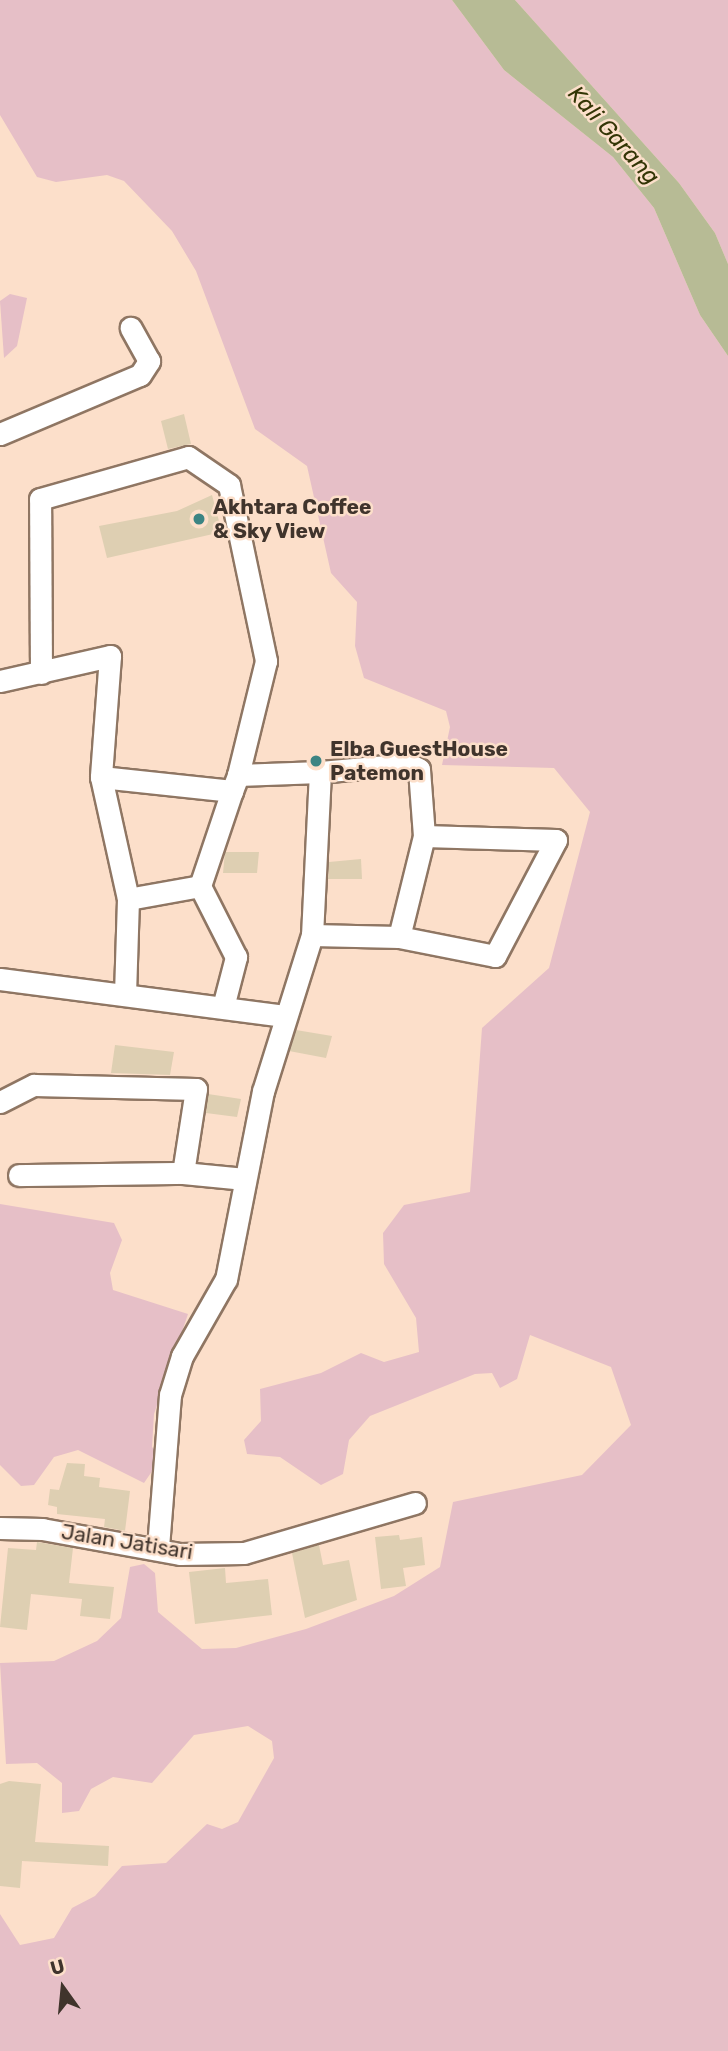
<!DOCTYPE html>
<html>
<head>
<meta charset="utf-8">
<style>
	body { margin:0 }
	#map { position:relative; width:728px; height:2051px; overflow:hidden; background:#fcdfca; font-family:Rubik,sans-serif }
	div>[style] { position:absolute }
	.green>* { inset:0; background:#e6bfc7 }
	.water>* { inset:0; background:#b7bb95 }
	.building>* { inset:0; background:#decfb2 }
	.roads { filter:drop-shadow(2px 0 #8f7663) drop-shadow(-2px 0 #8f7663) drop-shadow(0 2px #8f7663) drop-shadow(0 -2px #8f7663) }
	.minor>* { height:21px; margin:-10.5px; padding:0 10.5px; transform-origin:10.5px; border-radius:10.5px; background:#fff }
	.dots>* { width:19px; height:19px; translate:-50% -50%; box-sizing:border-box; border:4px solid #fcdfca; border-radius:50% }
	span { translate:-50% -50%; white-space:nowrap; text-align:center; line-height:1.15; -webkit-text-stroke:5px #fcdfca; paint-order:stroke }
	.poi-label { font-size:21px; color:#40342c; font-weight:700 }
	.left { translate:0 -50%; text-align:left }
	.street-label { font-size:21px; color:#40342c }
	.water-label { font-size:23px; color:#333505; font-style:italic }
	.north { position:absolute; left:28px; top:1953px; width:70px; height:70px; -webkit-text-stroke:5px #fcdfca; paint-order:stroke; rotate:345deg; font-size:19px; font-weight:700; line-height:28px; text-align:center; color:#40342c }
	.north::after { content:''; display:block; margin:auto; width:24px; height:32px; background:#40342c; clip-path:polygon(50% 0,100% 100%,50% 72%,0 100%) }
</style>
</head>
<body>
<div id="map">
	<div class="green">
		<div style="clip-path:polygon(0 0,452px 0,504px 70px,613px 157px,654px 208px,700px 315px,728px 356px,728px 2051px,0 2051px,0 1914px,20px 1945px,54px 1938px,72px 1908px,95px 1896px,122px 1866px,166px 1863px,207px 1824px,222px 1829px,238px 1822px,274px 1758px,272px 1741px,248px 1726px,194px 1735px,152px 1783px,113px 1777px,91px 1789px,79px 1811px,62px 1813px,62px 1783px,37px 1763px,6px 1764px,0 1663px,54px 1661px,97px 1641px,121px 1618px,130px 1567px,144px 1564px,155px 1573px,158px 1612px,202px 1649px,236px 1648px,306px 1629px,394px 1596px,440px 1567px,453px 1502px,582px 1475px,631px 1425px,611px 1367px,530px 1335px,517px 1379px,500px 1388px,492px 1373px,475px 1374px,370px 1416px,349px 1440px,343px 1474px,321px 1485px,280px 1457px,247px 1454px,244px 1440px,261px 1421px,260px 1389px,321px 1373px,361px 1353px,384px 1362px,419px 1352px,416px 1318px,384px 1264px,383px 1233px,404px 1205px,470px 1192px,482px 1028px,549px 968px,590px 812px,554px 768px,442px 765px,450px 727px,446px 711px,364px 678px,355px 646px,357px 602px,331px 573px,307px 466px,255px 429px,196px 271px,172px 231px,124px 181px,107px 175px,56px 182px,37px 177px,0 115px)"></div>
		<div style="clip-path:polygon(515px 0,728px 0,728px 264px,715px 233px,679px 183px)"></div>
		<div style="clip-path:polygon(10px 294px,27px 298px,17px 346px,4px 358px,0 301px)"></div>
		<div style="clip-path:polygon(0 1204px,114px 1223px,122px 1240px,110px 1273px,113px 1290px,188px 1314px,154px 1414px,152px 1447px,161px 1458px,144px 1483px,78px 1450px,54px 1457px,34px 1485px,21px 1486px,0 1465px)"></div>
	</div>
	<div class="water">
		<div style="clip-path:polygon(452px 0,515px 0,679px 183px,715px 233px,728px 264px,728px 356px,700px 315px,654px 208px,613px 157px,504px 70px)"></div>
	</div>
	<div class="building">
		<div style="clip-path:polygon(184px 414px,191px 444px,168px 449px,161px 421px)"></div>
		<div style="clip-path:polygon(212px 495px,222px 532px,107px 558px,99px 526px,177px 511px)"></div>
		<div style="clip-path:polygon(225px 852px,259px 852px,257px 873px,223px 873px)"></div>
		<div style="clip-path:polygon(361px 859px,362px 879px,328px 879px,329px 862px)"></div>
		<div style="clip-path:polygon(296px 1030px,332px 1036px,326px 1058px,289px 1051px)"></div>
		<div style="clip-path:polygon(115px 1045px,174px 1052px,170px 1075px,111px 1073px)"></div>
		<div style="clip-path:polygon(208px 1094px,241px 1099px,237px 1117px,206px 1113px)"></div>
		<div style="clip-path:polygon(67px 1463px,85px 1464px,84px 1476px,100px 1478px,99px 1487px,130px 1491px,125px 1531px,104px 1527px,105px 1519px,57px 1514px,57px 1507px,48px 1505px,50px 1489px,59px 1490px)"></div>
		<div style="clip-path:polygon(399px 1535px,400px 1540px,422px 1537px,425px 1565px,403px 1568px,406px 1586px,381px 1589px,375px 1537px)"></div>
		<div style="clip-path:polygon(37px 1542px,73px 1548px,69px 1583px,114px 1587px,110px 1619px,80px 1616px,82px 1599px,31px 1594px,27px 1630px,0 1627px,8px 1548px,36px 1550px)"></div>
		<div style="clip-path:polygon(319px 1545px,323px 1565px,349px 1560px,357px 1600px,305px 1618px,292px 1553px)"></div>
		<div style="clip-path:polygon(225px 1568px,226px 1583px,268px 1579px,272px 1615px,195px 1624px,189px 1572px)"></div>
		<div style="clip-path:polygon(9px 1781px,41px 1784px,35px 1842px,109px 1846px,108px 1866px,22px 1861px,20px 1888px,0 1886px,0 1784px)"></div>
	</div>
	<div class="roads">
		<div class="minor">
			<div style="left:0;top:434px;width:152px;rotate:-22.9deg"></div>
			<div style="left:140px;top:375px;width:17px;rotate:-57deg"></div>
			<div style="left:149px;top:361px;width:38px;rotate:-119deg"></div>
			<div style="left:41px;top:673px;width:174px;rotate:-90.3deg"></div>
			<div style="left:40px;top:499px;width:154px;rotate:-15.8deg"></div>
			<div style="left:188px;top:457px;width:50px;rotate:34.3deg"></div>
			<div style="left:229px;top:485px;width:180px;rotate:78.1deg"></div>
			<div style="left:266px;top:661px;width:117px;rotate:103.8deg"></div>
			<div style="left:0;top:681px;width:113px;rotate:-12.8deg"></div>
			<div style="left:110px;top:656px;width:121px;rotate:94.3deg"></div>
			<div style="left:101px;top:777px;width:132px;rotate:6.1deg"></div>
			<div style="left:232px;top:791px;width:17px;rotate:-69deg"></div>
			<div style="left:238px;top:775px;width:82px;rotate:-2.1deg"></div>
			<div style="left:320px;top:772px;width:163px;rotate:92.8deg"></div>
			<div style="left:312px;top:935px;width:164px;rotate:107.4deg"></div>
			<div style="left:263px;top:1091px;width:192px;rotate:101.1deg"></div>
			<div style="left:226px;top:1279px;width:89px;rotate:119.7deg"></div>
			<div style="left:182px;top:1356px;width:41px;rotate:107.1deg"></div>
			<div style="left:170px;top:1395px;width:153px;rotate:94.5deg"></div>
			<div style="left:101px;top:777px;width:125px;rotate:77.5deg"></div>
			<div style="left:128px;top:899px;width:94px;rotate:91.8deg"></div>
			<div style="left:128px;top:899px;width:73px;rotate:-10.2deg"></div>
			<div style="left:312px;top:935px;width:87px;rotate:1.3deg"></div>
			<div style="left:399px;top:937px;width:104px;rotate:-76.1deg"></div>
			<div style="left:424px;top:836px;width:67px;rotate:-94.3deg"></div>
			<div style="left:419px;top:769px;width:11px;rotate:-153deg"></div>
			<div style="left:409px;top:764px;width:89px;rotate:174.9deg"></div>
			<div style="left:399px;top:937px;width:98px;rotate:11.2deg"></div>
			<div style="left:495px;top:956px;width:131px;rotate:-62.3deg"></div>
			<div style="left:556px;top:840px;width:132px;rotate:-178.3deg"></div>
			<div style="left:0;top:979px;width:287px;rotate:7.4deg"></div>
			<div style="left:223px;top:1007px;width:52px;rotate:-75.4deg"></div>
			<div style="left:236px;top:957px;width:80px;rotate:-116.9deg"></div>
			<div style="left:200px;top:886px;width:100px;rotate:-71.4deg"></div>
			<div style="left:0;top:1102px;width:38px;rotate:-27deg"></div>
			<div style="left:34px;top:1085px;width:162px;rotate:1.4deg"></div>
			<div style="left:196px;top:1089px;width:85px;rotate:98.8deg"></div>
			<div style="left:183px;top:1173px;width:62px;rotate:5.5deg"></div>
			<div style="left:19px;top:1175px;width:164px;rotate:-0.7deg"></div>
			<div style="left:0;top:1528px;width:42px;rotate:1.4deg"></div>
			<div style="left:42px;top:1529px;width:140px;rotate:10.3deg"></div>
			<div style="left:180px;top:1554px;width:64px;rotate:-0.9deg"></div>
			<div style="left:244px;top:1553px;width:178px;rotate:-16.3deg"></div>
		</div>
	</div>
	<div class="dots">
		<div style="left:199px;top:519px;background:#3c8483"></div>
		<div style="left:316px;top:761px;background:#3c8483"></div>
	</div>
	<div class="poi-label">
		<span class="left" style="left:213px;top:519px">Akhtara Coffee<br>&amp; Sky View</span>
		<span class="left" style="left:330px;top:761px">Elba GuestHouse<br>Patemon</span>
	</div>
	<div class="street-label">
		<span style="left:127px;top:1542px;rotate:9deg">Jalan Jatisari</span>
	</div>
	<div class="water-label">
		<span style="left:614px;top:135px;rotate:48deg">Kali Garang</span>
	</div>
	<div class="north">U</div>
</div>
</body>
</html>
